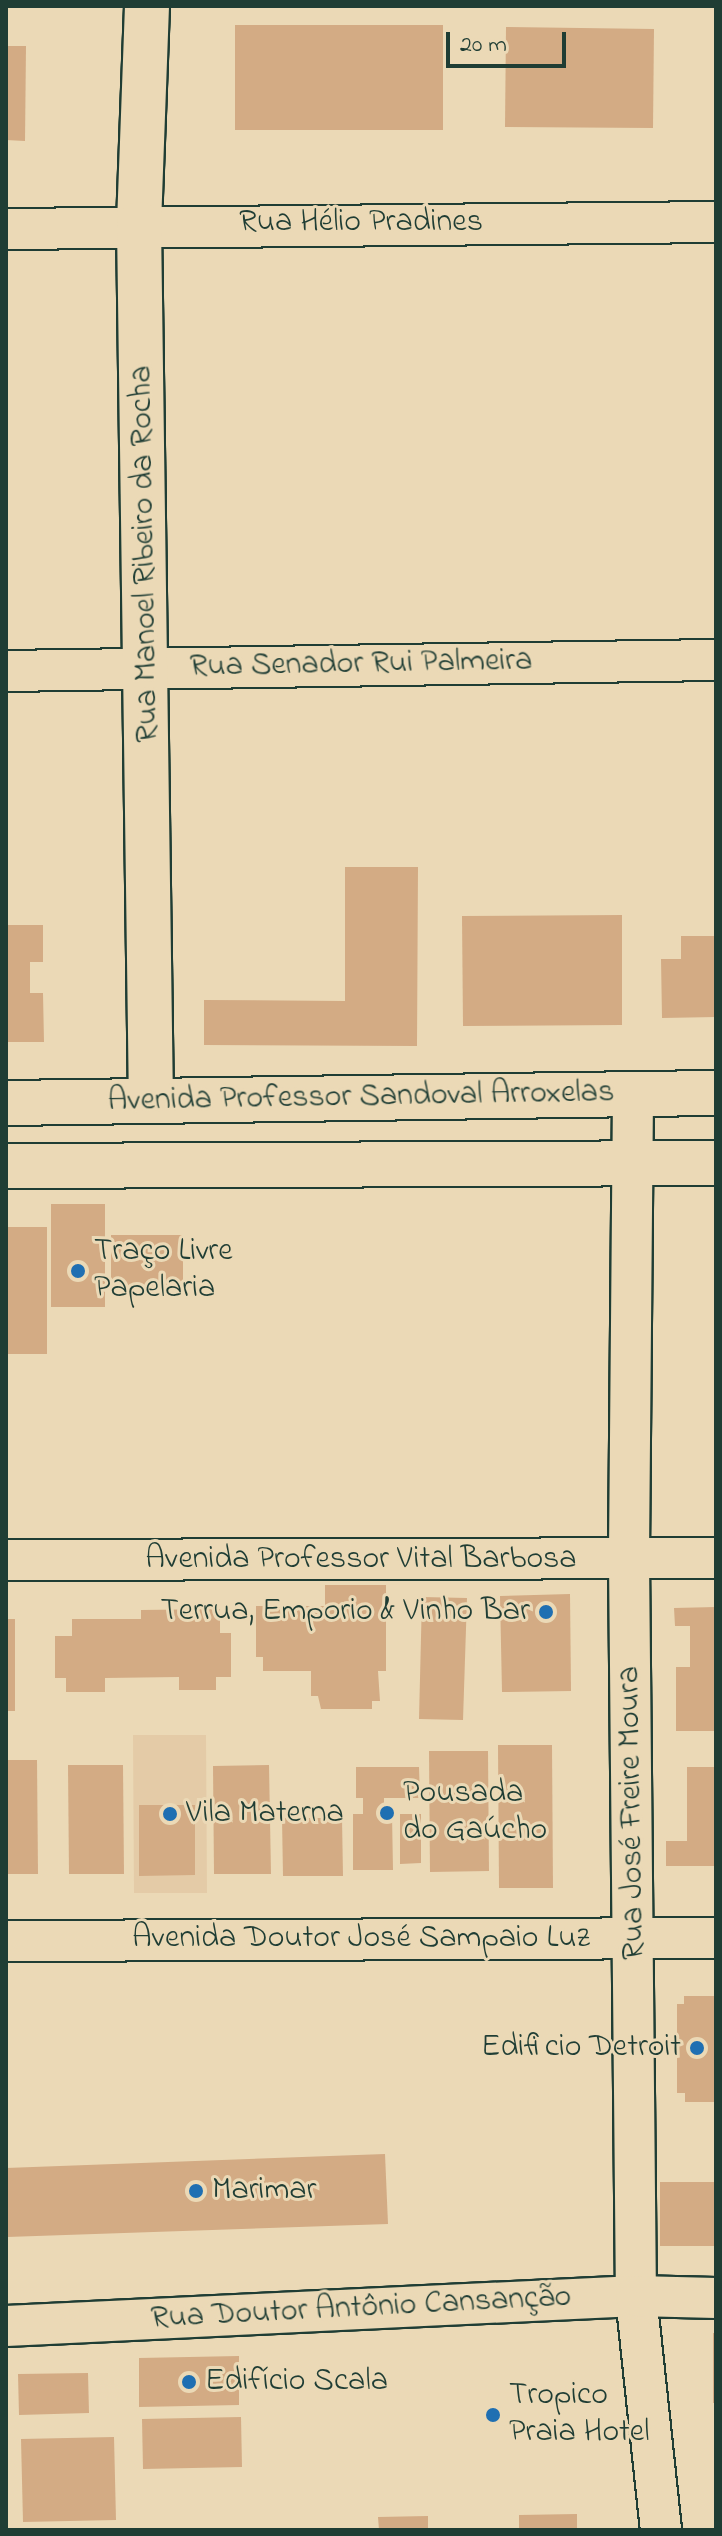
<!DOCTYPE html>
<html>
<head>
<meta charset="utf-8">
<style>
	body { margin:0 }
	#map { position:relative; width:722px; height:2536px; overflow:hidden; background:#ebd9b6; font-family:"Indie Flower",sans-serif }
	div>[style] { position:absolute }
	.built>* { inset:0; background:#e4cba7 }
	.building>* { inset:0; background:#d3ab84 }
	.roads { filter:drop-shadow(2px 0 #1f3d34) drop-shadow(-2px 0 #1f3d34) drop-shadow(0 2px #1f3d34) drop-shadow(0 -2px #1f3d34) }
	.street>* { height:40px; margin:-20px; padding:0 20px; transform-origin:20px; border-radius:20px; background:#ebd9b6 }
	.secondary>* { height:44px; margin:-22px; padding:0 22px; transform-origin:22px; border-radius:22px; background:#ebd9b6 }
	.dots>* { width:22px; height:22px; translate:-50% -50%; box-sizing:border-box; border:4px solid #ebd9b6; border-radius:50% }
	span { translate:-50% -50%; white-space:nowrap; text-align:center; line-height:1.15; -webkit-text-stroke:6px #ebd9b6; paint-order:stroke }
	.street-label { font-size:32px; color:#1f3d34 }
	.poi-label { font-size:32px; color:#1f3d34 }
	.left { translate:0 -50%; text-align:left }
	.right { translate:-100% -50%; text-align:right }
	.frame { position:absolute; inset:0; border:8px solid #1f3d34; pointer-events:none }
	.scale { position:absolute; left:446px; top:32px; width:120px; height:36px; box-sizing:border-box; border:4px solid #1f3d34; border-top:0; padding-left:10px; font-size:24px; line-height:28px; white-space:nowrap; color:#1f3d34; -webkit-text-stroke:6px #ebd9b6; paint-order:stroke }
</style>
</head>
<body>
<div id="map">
	<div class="built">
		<div style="clip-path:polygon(133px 1735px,206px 1735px,207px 1893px,134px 1893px)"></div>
	</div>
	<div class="building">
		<div style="clip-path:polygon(235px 25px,443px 25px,443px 130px,235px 130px)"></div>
		<div style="clip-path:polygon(506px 27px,654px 29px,653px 128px,505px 127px)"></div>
		<div style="clip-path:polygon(6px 46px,26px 46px,25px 141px,6px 140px)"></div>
		<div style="clip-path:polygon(345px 867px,418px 867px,417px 1046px,204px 1045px,204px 1000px,345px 1001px)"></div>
		<div style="clip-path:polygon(622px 915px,622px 1025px,463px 1026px,462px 916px)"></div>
		<div style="clip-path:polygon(6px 925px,43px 925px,43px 962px,30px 962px,30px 993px,43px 993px,44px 1042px,6px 1042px)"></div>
		<div style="clip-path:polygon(681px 936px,716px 936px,716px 1017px,662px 1018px,661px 959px,681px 959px)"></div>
		<div style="clip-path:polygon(51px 1204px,105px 1204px,105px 1307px,51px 1307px)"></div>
		<div style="clip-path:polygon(6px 1227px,47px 1227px,47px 1354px,6px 1354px)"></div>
		<div style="clip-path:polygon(111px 1235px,183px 1235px,183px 1289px,111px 1289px)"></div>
		<div style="clip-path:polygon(325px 1585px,386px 1585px,386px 1671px,378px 1671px,380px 1701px,372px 1701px,372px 1709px,321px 1709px,318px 1696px,311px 1696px,311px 1671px,263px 1671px,263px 1657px,256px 1657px,256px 1606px,325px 1606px)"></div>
		<div style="clip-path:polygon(570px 1594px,571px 1691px,502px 1692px,500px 1596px)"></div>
		<div style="clip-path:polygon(422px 1597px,467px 1598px,463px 1720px,419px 1719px)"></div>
		<div style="clip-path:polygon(716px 1607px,716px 1731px,676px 1731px,676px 1667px,690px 1667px,690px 1626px,675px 1626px,674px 1608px)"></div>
		<div style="clip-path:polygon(220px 1609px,220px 1633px,231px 1633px,231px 1677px,216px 1677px,216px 1690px,179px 1690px,179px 1677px,105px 1678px,105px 1692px,66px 1692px,66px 1678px,55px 1678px,55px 1636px,72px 1636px,72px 1619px,141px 1619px,141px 1610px)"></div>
		<div style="clip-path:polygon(6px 1619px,15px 1619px,15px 1711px,6px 1711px)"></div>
		<div style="clip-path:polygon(498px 1745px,552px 1745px,553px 1888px,499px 1888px)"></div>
		<div style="clip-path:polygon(429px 1751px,488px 1751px,489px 1871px,430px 1872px)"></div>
		<div style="clip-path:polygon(6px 1760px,37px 1760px,38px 1874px,6px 1874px)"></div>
		<div style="clip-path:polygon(68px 1765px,123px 1765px,124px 1874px,69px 1874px)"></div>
		<div style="clip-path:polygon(269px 1765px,271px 1874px,214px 1874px,213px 1766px)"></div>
		<div style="clip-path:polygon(356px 1767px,419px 1767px,420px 1798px,384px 1798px,384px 1814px,392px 1814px,393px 1870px,353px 1870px,353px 1814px,363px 1814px,363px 1798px,356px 1798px)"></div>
		<div style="clip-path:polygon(687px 1767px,716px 1767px,716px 1866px,666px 1866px,666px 1841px,687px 1841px)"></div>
		<div style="clip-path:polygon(139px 1805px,195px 1805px,195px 1875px,139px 1876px)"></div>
		<div style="clip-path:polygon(400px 1814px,421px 1814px,421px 1863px,400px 1864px)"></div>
		<div style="clip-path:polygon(282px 1818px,342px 1818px,343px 1876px,283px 1876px)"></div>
		<div style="clip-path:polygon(684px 1996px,716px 1996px,716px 2102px,685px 2102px,685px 2093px,677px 2093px,677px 2004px,684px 2004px)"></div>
		<div style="clip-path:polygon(385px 2154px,388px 2224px,7px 2237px,6px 2168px)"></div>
		<div style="clip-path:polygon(660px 2182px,716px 2182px,716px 2246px,660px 2246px)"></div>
		<div style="clip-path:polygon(713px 2333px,716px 2333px,716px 2403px,713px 2403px)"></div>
		<div style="clip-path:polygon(239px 2356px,239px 2405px,139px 2407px,139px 2358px)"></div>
		<div style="clip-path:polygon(88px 2373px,89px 2413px,19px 2415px,18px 2374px)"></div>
		<div style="clip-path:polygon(241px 2417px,242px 2467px,143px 2469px,142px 2419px)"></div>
		<div style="clip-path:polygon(114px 2437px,116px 2520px,23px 2522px,21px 2439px)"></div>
		<div style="clip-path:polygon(577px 2514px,577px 2530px,519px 2530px,519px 2515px)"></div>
		<div style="clip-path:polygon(428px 2516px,428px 2530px,379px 2530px,378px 2517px)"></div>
	</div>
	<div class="roads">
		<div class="street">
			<div style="left:6px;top:229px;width:710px;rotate:-0.56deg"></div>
			<div style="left:6px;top:671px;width:710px;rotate:-0.89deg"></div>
			<div style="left:633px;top:1095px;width:464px;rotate:90.5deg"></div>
			<div style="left:629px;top:1559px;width:737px;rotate:89.46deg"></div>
			<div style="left:636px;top:2296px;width:235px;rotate:83.9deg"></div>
			<div style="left:6px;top:1560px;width:710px;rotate:-0.16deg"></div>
			<div style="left:6px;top:1941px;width:710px;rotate:-0.24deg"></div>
			<div style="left:6px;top:2326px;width:631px;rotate:-2.73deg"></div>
			<div style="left:636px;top:2296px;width:80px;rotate:1.4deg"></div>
		</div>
		<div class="secondary">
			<div style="left:147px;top:6px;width:218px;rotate:92.1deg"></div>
			<div style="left:139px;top:224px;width:877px;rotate:89.22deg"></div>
			<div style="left:6px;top:1103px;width:710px;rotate:-0.81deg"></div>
			<div style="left:6px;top:1166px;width:710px;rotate:-0.24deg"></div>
		</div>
	</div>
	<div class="dots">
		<div style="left:78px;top:1271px;background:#1f6fb2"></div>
		<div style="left:546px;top:1612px;background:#1f6fb2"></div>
		<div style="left:387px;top:1813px;background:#1f6fb2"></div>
		<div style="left:170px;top:1814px;background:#1f6fb2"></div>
		<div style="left:697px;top:2048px;background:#1f6fb2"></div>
		<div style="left:196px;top:2191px;background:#1f6fb2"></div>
		<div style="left:189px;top:2382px;background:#1f6fb2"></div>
		<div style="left:493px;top:2415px;background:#1f6fb2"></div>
	</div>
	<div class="street-label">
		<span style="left:361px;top:223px">Rua Hélio Pradines</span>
		<span style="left:146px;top:554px;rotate:-91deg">Rua Manoel Ribeiro da Rocha</span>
		<span style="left:361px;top:665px;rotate:-1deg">Rua Senador Rui Palmeira</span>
		<span style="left:361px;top:1098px;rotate:-1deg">Avenida Professor Sandoval Arroxelas</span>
		<span style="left:361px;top:1560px">Avenida Professor Vital Barbosa</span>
		<span style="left:633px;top:1813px;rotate:-91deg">Rua José Freire Moura</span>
		<span style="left:361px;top:1939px">Avenida Doutor José Sampaio Luz</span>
		<span style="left:361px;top:2309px;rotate:-3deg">Rua Doutor Antônio Cansanção</span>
	</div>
	<div class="poi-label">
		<span class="left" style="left:94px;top:1271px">Traço Livre<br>Papelaria</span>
		<span class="right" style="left:530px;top:1612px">Terrua, Emporio &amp; Vinho Bar</span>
		<span class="left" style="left:403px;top:1813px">Pousada<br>do Gaúcho</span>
		<span class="left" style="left:186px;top:1814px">Vila Materna</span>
		<span class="right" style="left:681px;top:2048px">Edificio Detroit</span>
		<span class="left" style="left:212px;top:2191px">Marimar</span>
		<span class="left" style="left:205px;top:2382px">Edifício Scala</span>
		<span class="left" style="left:509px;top:2415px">Tropico<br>Praia Hotel</span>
	</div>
	<div class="frame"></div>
	<div class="scale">20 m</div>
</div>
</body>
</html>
